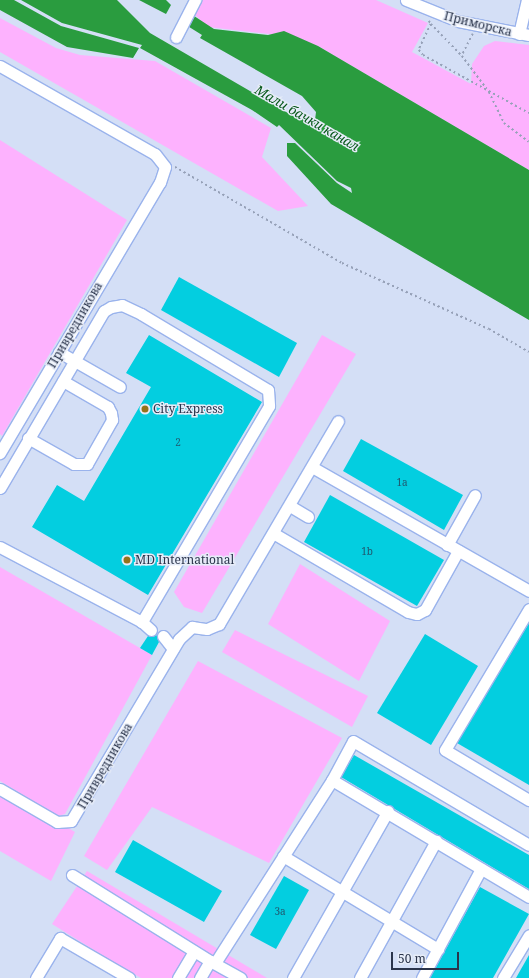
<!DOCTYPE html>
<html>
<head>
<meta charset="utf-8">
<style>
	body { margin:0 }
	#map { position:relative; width:529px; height:978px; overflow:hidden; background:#d4dff6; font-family:"Noto Serif",serif }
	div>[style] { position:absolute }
	.green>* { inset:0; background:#fdb2fe }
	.water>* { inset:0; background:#2a9c3f }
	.building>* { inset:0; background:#03cee0 }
	.path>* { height:1.5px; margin-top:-0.75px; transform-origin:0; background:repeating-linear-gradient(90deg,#96a1b8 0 2px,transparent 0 5px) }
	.roads { filter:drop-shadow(1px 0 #9ab3ec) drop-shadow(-1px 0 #9ab3ec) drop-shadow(0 1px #9ab3ec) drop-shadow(0 -1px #9ab3ec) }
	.minor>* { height:11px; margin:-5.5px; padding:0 5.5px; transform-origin:5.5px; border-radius:5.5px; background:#fff }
	.dots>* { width:11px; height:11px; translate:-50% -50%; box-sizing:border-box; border:2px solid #e6ecf8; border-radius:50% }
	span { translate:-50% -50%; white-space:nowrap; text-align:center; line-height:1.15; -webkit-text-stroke:3px #e6ecf8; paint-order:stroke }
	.number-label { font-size:10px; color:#205a70 }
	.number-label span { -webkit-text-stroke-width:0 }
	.street-label { font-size:12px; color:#2a344b }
	.poi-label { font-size:12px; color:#2a344b }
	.left { translate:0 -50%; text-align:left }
	.water-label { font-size:13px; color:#08581b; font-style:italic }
	.scale { position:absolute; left:391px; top:952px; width:68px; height:18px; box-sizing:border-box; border:2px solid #2a344b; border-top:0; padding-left:5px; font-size:12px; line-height:14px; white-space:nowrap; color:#2a344b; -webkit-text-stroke:3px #e6ecf8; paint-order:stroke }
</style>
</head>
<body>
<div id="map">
	<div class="green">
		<div style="clip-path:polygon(200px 0,376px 0,428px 23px,412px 52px,471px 84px,472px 64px,484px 46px,495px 41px,529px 45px,529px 170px,318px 46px,278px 35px,208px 27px,193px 13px)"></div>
		<div style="clip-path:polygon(0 18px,56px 48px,80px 55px,155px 61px,271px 128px,262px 157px,308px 206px,278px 211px,0 52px)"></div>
		<div style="clip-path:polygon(0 140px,127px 220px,2px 436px,0 434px)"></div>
		<div style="clip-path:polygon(322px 335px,356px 354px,202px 613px,184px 607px,174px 592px)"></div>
		<div style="clip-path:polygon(300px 564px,390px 621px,359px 681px,268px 624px)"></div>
		<div style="clip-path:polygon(0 567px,152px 655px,65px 814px,58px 816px,0 781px)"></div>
		<div style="clip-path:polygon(235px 630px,368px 696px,352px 727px,222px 652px)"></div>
		<div style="clip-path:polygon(198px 661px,342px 738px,269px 863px,152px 807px,107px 870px,84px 856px)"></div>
		<div style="clip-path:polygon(0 789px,75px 832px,51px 881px,0 851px)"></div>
		<div style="clip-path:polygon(87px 871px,267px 978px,141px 978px,110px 960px,52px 924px)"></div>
	</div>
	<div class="water">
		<div style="clip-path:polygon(0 0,14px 0,61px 26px,139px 48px,133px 58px,67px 47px,0 10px)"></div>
		<div style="clip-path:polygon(21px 0,117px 0,150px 33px,293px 116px,315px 120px,316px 112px,302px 96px,200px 38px,202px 35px,186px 25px,191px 14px,214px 29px,268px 35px,284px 31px,318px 46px,529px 170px,529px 320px,331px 204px,287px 156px,287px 143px,295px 143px,337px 183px,352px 193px,351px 188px,337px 181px,279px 125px,277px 127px,252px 110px,140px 48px,142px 45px,62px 23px)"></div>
		<div style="clip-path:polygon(139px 0,166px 0,171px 5px,166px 14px)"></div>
	</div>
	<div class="building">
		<div style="clip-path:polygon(179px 277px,297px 343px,279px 377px,161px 310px)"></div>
		<div style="clip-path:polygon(149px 335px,262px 402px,148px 595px,32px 527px,57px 485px,84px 501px,151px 387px,126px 373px)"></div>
		<div style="clip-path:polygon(361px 439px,463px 495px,444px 530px,343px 471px)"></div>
		<div style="clip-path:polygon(330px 495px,444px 560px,417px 606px,304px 542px)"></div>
		<div style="clip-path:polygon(529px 623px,529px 785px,457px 743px)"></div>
		<div style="clip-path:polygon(156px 634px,159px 642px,152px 655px,140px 648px,148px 636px)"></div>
		<div style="clip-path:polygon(425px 634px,478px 666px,431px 745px,377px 713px)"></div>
		<div style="clip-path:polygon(354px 755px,529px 855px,529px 889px,341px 777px)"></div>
		<div style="clip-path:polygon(133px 840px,222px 891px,204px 922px,115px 872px)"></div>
		<div style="clip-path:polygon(284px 876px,309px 890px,276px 949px,250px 935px)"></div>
		<div style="clip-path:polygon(480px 887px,529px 914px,493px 978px,430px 978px)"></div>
		<div style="clip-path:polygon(529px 955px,529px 978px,516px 978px)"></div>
	</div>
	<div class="path">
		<div style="left:429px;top:21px;width:4px;rotate:56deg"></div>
		<div style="left:431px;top:24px;width:29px;rotate:115deg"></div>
		<div style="left:419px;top:50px;width:6px;rotate:51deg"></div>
		<div style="left:423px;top:55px;width:121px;rotate:28.7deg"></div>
		<div style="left:431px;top:24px;width:45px;rotate:45.9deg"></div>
		<div style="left:473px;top:34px;width:25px;rotate:117deg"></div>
		<div style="left:462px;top:56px;width:41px;rotate:52.9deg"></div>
		<div style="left:489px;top:92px;width:34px;rotate:64deg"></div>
		<div style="left:504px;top:123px;width:31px;rotate:37deg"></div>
		<div style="left:175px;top:167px;width:193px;rotate:29.9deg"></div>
		<div style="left:342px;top:263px;width:161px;rotate:24.2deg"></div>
		<div style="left:489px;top:329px;width:46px;rotate:29.9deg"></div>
	</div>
	<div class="roads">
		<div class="minor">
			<div style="left:406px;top:0;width:56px;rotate:22deg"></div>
			<div style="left:458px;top:21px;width:72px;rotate:11.2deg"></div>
			<div style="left:519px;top:34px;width:35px;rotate:-77deg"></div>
			<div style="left:176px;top:37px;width:42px;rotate:-62.8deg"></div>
			<div style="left:0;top:66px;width:178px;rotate:29.6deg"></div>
			<div style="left:155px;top:154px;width:16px;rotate:52deg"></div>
			<div style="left:165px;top:167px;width:16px;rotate:108deg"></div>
			<div style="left:160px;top:182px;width:315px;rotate:120.6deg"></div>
			<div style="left:59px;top:352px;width:70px;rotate:29.8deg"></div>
			<div style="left:28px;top:438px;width:53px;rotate:29.5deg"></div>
			<div style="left:74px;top:464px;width:13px"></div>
			<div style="left:87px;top:464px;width:51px;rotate:-60.4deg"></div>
			<div style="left:112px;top:420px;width:7px;rotate:-98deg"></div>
			<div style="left:111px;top:413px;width:7px;rotate:-117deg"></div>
			<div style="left:108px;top:407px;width:52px;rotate:-150deg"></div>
			<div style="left:312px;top:467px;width:250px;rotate:29.7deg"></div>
			<div style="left:0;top:488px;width:205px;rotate:-59.6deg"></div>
			<div style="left:104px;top:311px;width:8px;rotate:-30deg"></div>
			<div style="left:111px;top:307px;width:11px;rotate:-10deg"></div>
			<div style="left:122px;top:305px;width:21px;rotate:25deg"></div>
			<div style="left:141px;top:314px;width:148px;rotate:30.9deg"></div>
			<div style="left:268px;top:390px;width:16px;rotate:86deg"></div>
			<div style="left:269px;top:406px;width:251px;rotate:120.5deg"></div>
			<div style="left:142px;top:622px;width:161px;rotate:-152.2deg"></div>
			<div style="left:290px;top:506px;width:21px;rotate:31deg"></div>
			<div style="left:273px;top:533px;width:156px;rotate:30.3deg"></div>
			<div style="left:408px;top:612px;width:9px;rotate:13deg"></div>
			<div style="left:417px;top:614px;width:9px;rotate:-27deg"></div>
			<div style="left:425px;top:610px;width:68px;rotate:-60.8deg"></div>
			<div style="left:447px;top:545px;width:57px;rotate:-60.8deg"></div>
			<div style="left:529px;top:609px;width:164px;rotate:120.8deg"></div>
			<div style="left:445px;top:750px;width:98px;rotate:30.8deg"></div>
			<div style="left:142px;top:622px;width:12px;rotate:42deg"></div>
			<div style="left:163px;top:636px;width:16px;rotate:52deg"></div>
			<div style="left:332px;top:780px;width:44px;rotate:-61.7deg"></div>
			<div style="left:353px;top:741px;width:204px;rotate:30.6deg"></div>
			<div style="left:0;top:789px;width:66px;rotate:30.1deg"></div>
			<div style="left:57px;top:822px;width:14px;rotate:-4deg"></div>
			<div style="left:71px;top:821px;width:212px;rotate:-59.3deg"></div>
			<div style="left:179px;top:639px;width:18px;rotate:-43deg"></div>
			<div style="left:192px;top:627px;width:15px;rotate:8deg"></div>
			<div style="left:207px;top:629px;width:13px;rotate:-23deg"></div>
			<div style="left:219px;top:624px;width:235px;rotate:-59.6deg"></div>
			<div style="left:283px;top:856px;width:181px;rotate:31deg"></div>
			<div style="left:72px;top:875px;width:163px;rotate:31.9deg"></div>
			<div style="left:215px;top:963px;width:217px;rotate:-57.4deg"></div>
			<div style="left:332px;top:780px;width:229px;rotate:30.7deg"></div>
			<div style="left:36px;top:978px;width:47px;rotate:-59deg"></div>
			<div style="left:60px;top:938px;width:80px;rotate:30.1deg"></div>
			<div style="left:178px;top:978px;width:31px;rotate:-59deg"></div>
			<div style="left:200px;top:978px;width:20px;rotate:-60deg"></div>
			<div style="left:210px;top:961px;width:35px;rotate:29deg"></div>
			<div style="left:293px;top:978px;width:192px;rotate:-60.4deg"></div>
			<div style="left:360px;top:978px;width:157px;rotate:-61deg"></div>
			<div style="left:422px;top:978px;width:124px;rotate:-61.6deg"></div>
			<div style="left:503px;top:978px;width:50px;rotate:-58.8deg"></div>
		</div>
	</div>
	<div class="dots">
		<div style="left:145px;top:409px;background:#95731b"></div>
		<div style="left:127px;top:560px;background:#95731b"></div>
	</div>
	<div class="number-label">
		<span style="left:178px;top:443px">2</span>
		<span style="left:402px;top:483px">1a</span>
		<span style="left:367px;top:552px">1b</span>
		<span style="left:280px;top:912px">3a</span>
	</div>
	<div class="street-label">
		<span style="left:478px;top:24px;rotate:14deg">Приморска</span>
		<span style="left:75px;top:325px;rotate:-60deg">Привредникова</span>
		<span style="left:105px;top:766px;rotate:-60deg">Привредникова</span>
	</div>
	<div class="poi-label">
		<span class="left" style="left:153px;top:409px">City Express</span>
		<span class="left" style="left:135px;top:560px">MD International</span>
	</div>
	<div class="water-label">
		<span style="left:307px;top:118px;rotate:30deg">Мали бачки канал</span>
	</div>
	<div class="scale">50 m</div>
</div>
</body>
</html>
